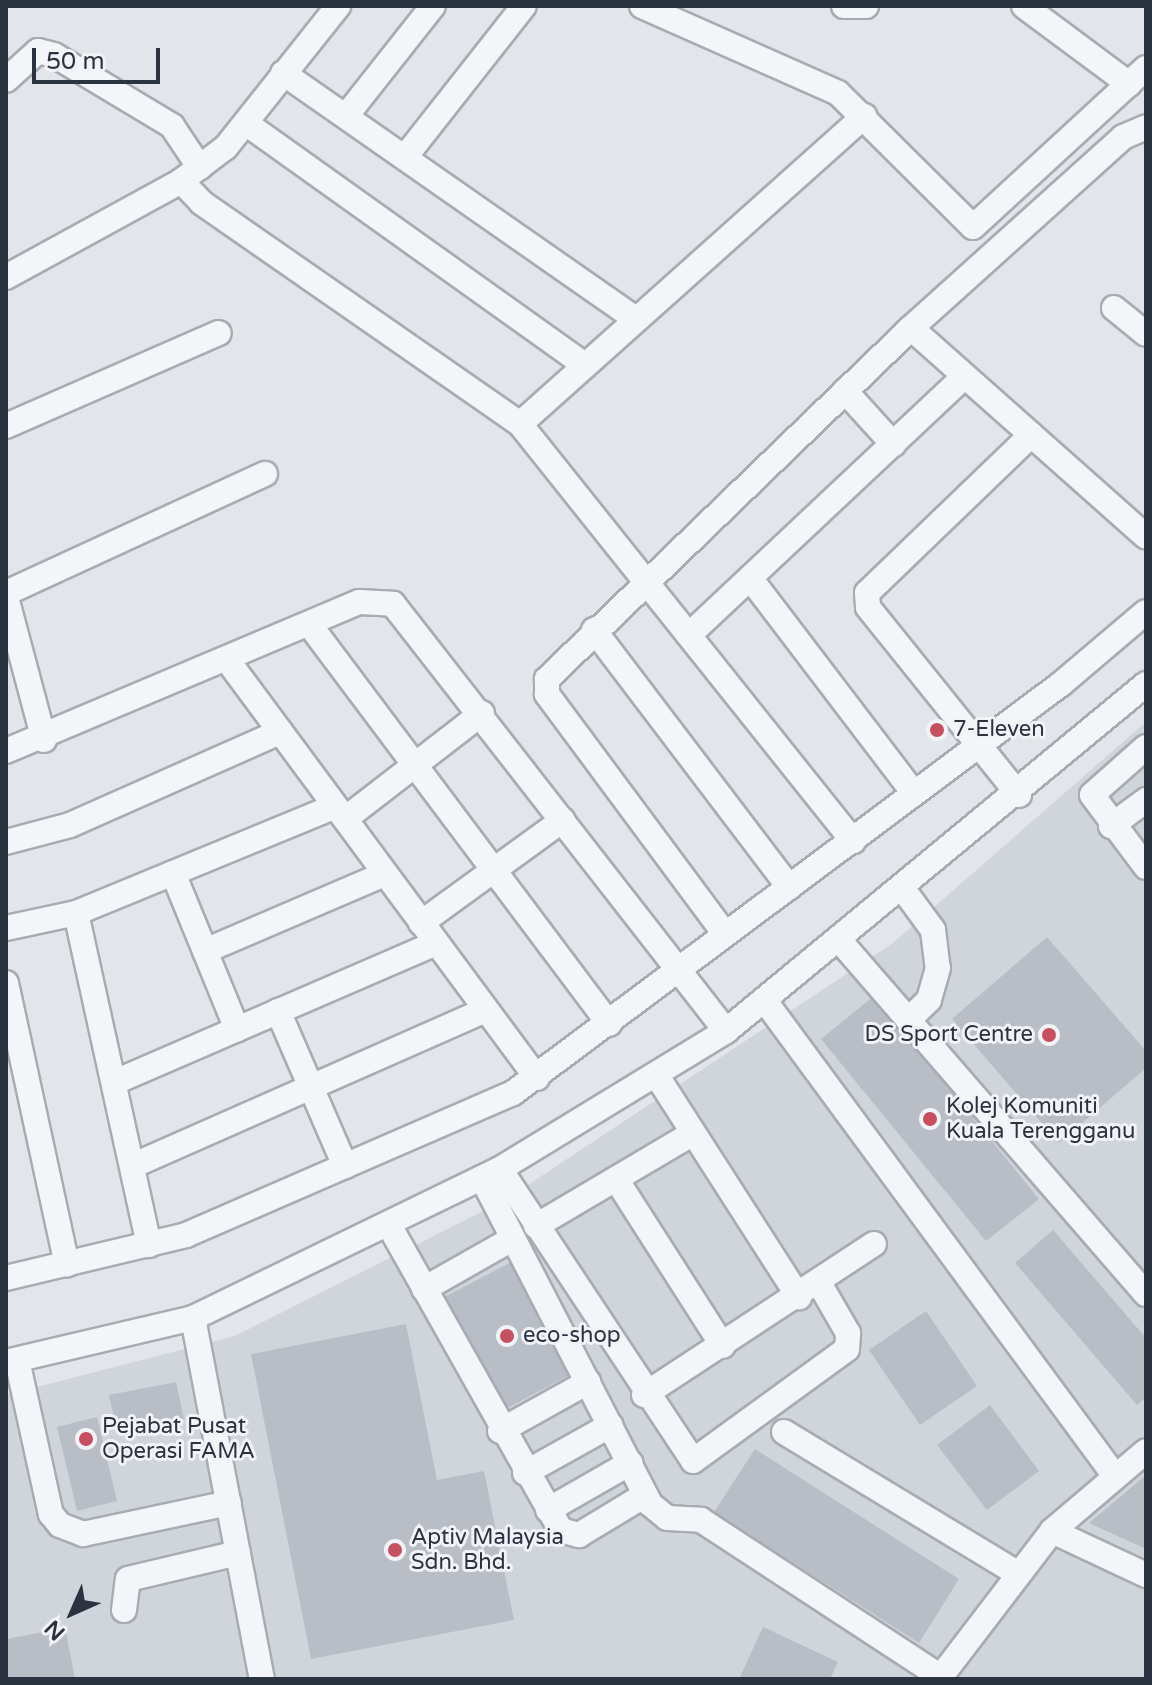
<!DOCTYPE html>
<html>
<head>
<meta charset="utf-8">
<style>
	body { margin:0 }
	#map { position:relative; width:1152px; height:1685px; overflow:hidden; background:#e2e5e9; font-family:"Varela Round",sans-serif }
	div>[style] { position:absolute }
	.built>* { inset:0; background:#d0d4db }
	.building>* { inset:0; background:#b9bec6 }
	.roads { filter:drop-shadow(2px 0 #a7acb3) drop-shadow(-2px 0 #a7acb3) drop-shadow(0 2px #a7acb3) drop-shadow(0 -2px #a7acb3) }
	.minor>* { height:24px; margin:-12px; padding:0 12px; transform-origin:12px; border-radius:12px; background:#f4f5f8 }
	.dots>* { width:22px; height:22px; translate:-50% -50%; box-sizing:border-box; border:4px solid #f1f3f7; border-radius:50% }
	span { translate:-50% -50%; white-space:nowrap; text-align:center; line-height:1.15; -webkit-text-stroke:6px #f1f3f7; paint-order:stroke }
	.poi-label { font-size:22px; color:#2b3240 }
	.left { translate:0 -50%; text-align:left }
	.right { translate:-100% -50%; text-align:right }
	.frame { position:absolute; inset:0; border:8px solid #2b3240; pointer-events:none }
	.north { position:absolute; left:32px; top:1573px; width:80px; height:80px; -webkit-text-stroke:6px #f1f3f7; paint-order:stroke; rotate:225deg; font-size:22px; font-weight:700; line-height:32px; text-align:center; color:#2b3240 }
	.north::after { content:''; display:block; margin:auto; width:28px; height:36px; background:#2b3240; clip-path:polygon(50% 0,100% 100%,50% 72%,0 100%) }
	.scale { position:absolute; left:32px; top:48px; width:128px; height:36px; box-sizing:border-box; border:4px solid #2b3240; border-top:0; padding-left:10px; font-size:24px; line-height:28px; white-space:nowrap; color:#2b3240; -webkit-text-stroke:6px #f1f3f7; paint-order:stroke }
</style>
</head>
<body>
<div id="map">
	<div class="built">
		<div style="clip-path:polygon(1146px 722px,1146px 1679px,6px 1679px,6px 1395px,235px 1336px,507px 1199px,893px 943px)"></div>
	</div>
	<div class="building">
		<div style="clip-path:polygon(1047px 937px,1146px 1051px,1146px 1068px,1059px 1143px,952px 1019px)"></div>
		<div style="clip-path:polygon(874px 996px,1039px 1199px,986px 1241px,821px 1039px)"></div>
		<div style="clip-path:polygon(1053px 1230px,1146px 1338px,1146px 1397px,1137px 1405px,1015px 1263px)"></div>
		<div style="clip-path:polygon(517px 1259px,577px 1371px,498px 1413px,437px 1301px)"></div>
		<div style="clip-path:polygon(926px 1311px,977px 1386px,920px 1425px,869px 1350px)"></div>
		<div style="clip-path:polygon(406px 1324px,437px 1480px,484px 1471px,514px 1620px,311px 1659px,251px 1354px)"></div>
		<div style="clip-path:polygon(176px 1382px,184px 1419px,117px 1433px,109px 1395px)"></div>
		<div style="clip-path:polygon(990px 1405px,1039px 1471px,987px 1510px,937px 1445px)"></div>
		<div style="clip-path:polygon(97px 1417px,117px 1501px,77px 1511px,57px 1427px)"></div>
		<div style="clip-path:polygon(755px 1449px,959px 1579px,919px 1643px,714px 1512px)"></div>
		<div style="clip-path:polygon(1146px 1475px,1146px 1549px,1089px 1523px)"></div>
		<div style="clip-path:polygon(763px 1627px,838px 1662px,830px 1679px,739px 1679px)"></div>
		<div style="clip-path:polygon(65px 1628px,75px 1679px,6px 1679px,6px 1639px)"></div>
	</div>
	<div class="roads">
		<div class="minor">
			<div style="left:642px;top:6px;width:214px;rotate:23.9deg"></div>
			<div style="left:838px;top:93px;width:190px;rotate:44.8deg"></div>
			<div style="left:973px;top:227px;width:235px;rotate:-42.6deg"></div>
			<div style="left:844px;top:6px;width:22px"></div>
			<div style="left:1024px;top:6px;width:131px;rotate:36.6deg"></div>
			<div style="left:283px;top:73px;width:428px;rotate:34.9deg"></div>
			<div style="left:6px;top:80px;width:43px;rotate:-42.2deg"></div>
			<div style="left:38px;top:51px;width:16px;rotate:14deg"></div>
			<div style="left:54px;top:55px;width:138px;rotate:31deg"></div>
			<div style="left:172px;top:126px;width:50px;rotate:56.3deg"></div>
			<div style="left:346px;top:116px;width:140px;rotate:-51.7deg"></div>
			<div style="left:247px;top:124px;width:414px;rotate:35.5deg"></div>
			<div style="left:405px;top:157px;width:192px;rotate:-51.8deg"></div>
			<div style="left:181px;top:181px;width:30px;rotate:46deg"></div>
			<div style="left:202px;top:203px;width:387px;rotate:34.8deg"></div>
			<div style="left:520px;top:424px;width:462px;rotate:-41.8deg"></div>
			<div style="left:6px;top:277px;width:200px;rotate:-28.7deg"></div>
			<div style="left:181px;top:181px;width:56px;rotate:-37.1deg"></div>
			<div style="left:226px;top:147px;width:180px;rotate:-51.5deg"></div>
			<div style="left:1114px;top:308px;width:41px;rotate:39.1deg"></div>
			<div style="left:911px;top:328px;width:314px;rotate:41.6deg"></div>
			<div style="left:845px;top:391px;width:72px;rotate:47.8deg"></div>
			<div style="left:520px;top:424px;width:534px;rotate:51.39deg"></div>
			<div style="left:6px;top:426px;width:232px;rotate:-23.6deg"></div>
			<div style="left:750px;top:578px;width:270px;rotate:52.7deg"></div>
			<div style="left:6px;top:593px;width:285px;rotate:-24.7deg"></div>
			<div style="left:6px;top:597px;width:148px;rotate:75.1deg"></div>
			<div style="left:309px;top:624px;width:500px;rotate:53.1deg"></div>
			<div style="left:594px;top:630px;width:323px;rotate:52.8deg"></div>
			<div style="left:689px;top:635px;width:378px;rotate:-43.2deg"></div>
			<div style="left:228px;top:661px;width:519px;rotate:53.46deg"></div>
			<div style="left:1146px;top:747px;width:72px;rotate:138.4deg"></div>
			<div style="left:1092px;top:795px;width:90px;rotate:53.1deg"></div>
			<div style="left:6px;top:751px;width:383px;rotate:-22.9deg"></div>
			<div style="left:359px;top:602px;width:34px;rotate:3deg"></div>
			<div style="left:393px;top:604px;width:541px;rotate:52.05deg"></div>
			<div style="left:1019px;top:795px;width:241px;rotate:-128.8deg"></div>
			<div style="left:868px;top:607px;width:14px;rotate:-94deg"></div>
			<div style="left:867px;top:593px;width:228px;rotate:-43.9deg"></div>
			<div style="left:345px;top:819px;width:173px;rotate:-37.7deg"></div>
			<div style="left:1111px;top:826px;width:44px;rotate:-36.6deg"></div>
			<div style="left:6px;top:842px;width:66px;rotate:-14.9deg"></div>
			<div style="left:70px;top:825px;width:230px;rotate:-23.9deg"></div>
			<div style="left:173px;top:873px;width:169px;rotate:67.7deg"></div>
			<div style="left:903px;top:889px;width:51px;rotate:53.8deg"></div>
			<div style="left:933px;top:930px;width:38px;rotate:83deg"></div>
			<div style="left:938px;top:968px;width:33px;rotate:106deg"></div>
			<div style="left:929px;top:1000px;width:29px;rotate:136deg"></div>
			<div style="left:76px;top:913px;width:340px;rotate:77.6deg"></div>
			<div style="left:421px;top:923px;width:175px;rotate:-36deg"></div>
			<div style="left:6px;top:928px;width:72px;rotate:-12.1deg"></div>
			<div style="left:76px;top:913px;width:280px;rotate:-22.4deg"></div>
			<div style="left:725px;top:934px;width:299px;rotate:-126.6deg"></div>
			<div style="left:547px;top:694px;width:15px;rotate:-90deg"></div>
			<div style="left:547px;top:679px;width:506px;rotate:-43.96deg"></div>
			<div style="left:911px;top:328px;width:285px;rotate:-42deg"></div>
			<div style="left:1123px;top:137px;width:25px;rotate:-23deg"></div>
			<div style="left:840px;top:941px;width:467px;rotate:49.1deg"></div>
			<div style="left:205px;top:951px;width:196px;rotate:-23.2deg"></div>
			<div style="left:6px;top:983px;width:288px;rotate:77.8deg"></div>
			<div style="left:765px;top:1001px;width:590px;rotate:53.62deg"></div>
			<div style="left:278px;top:1011px;width:169px;rotate:66.6deg"></div>
			<div style="left:657px;top:1076px;width:263px;rotate:57.3deg"></div>
			<div style="left:115px;top:1082px;width:350px;rotate:-23.4deg"></div>
			<div style="left:132px;top:1166px;width:387px;rotate:-23.8deg"></div>
			<div style="left:500px;top:1169px;width:350px;rotate:56.5deg"></div>
			<div style="left:693px;top:1461px;width:190px;rotate:-36deg"></div>
			<div style="left:847px;top:1349px;width:16px;rotate:-86deg"></div>
			<div style="left:848px;top:1333px;width:58px;rotate:-120.1deg"></div>
			<div style="left:482px;top:1178px;width:367px;rotate:62.7deg"></div>
			<div style="left:650px;top:1504px;width:22px;rotate:39deg"></div>
			<div style="left:667px;top:1518px;width:34px;rotate:3deg"></div>
			<div style="left:701px;top:1520px;width:290px;rotate:33.2deg"></div>
			<div style="left:616px;top:1179px;width:198px;rotate:57.4deg"></div>
			<div style="left:536px;top:1226px;width:182px;rotate:-30.6deg"></div>
			<div style="left:390px;top:1227px;width:348px;rotate:60.6deg"></div>
			<div style="left:561px;top:1530px;width:19px;rotate:16deg"></div>
			<div style="left:579px;top:1535px;width:77px;rotate:-31.2deg"></div>
			<div style="left:6px;top:1278px;width:185px;rotate:-13.4deg"></div>
			<div style="left:186px;top:1235px;width:357px;rotate:-23.5deg"></div>
			<div style="left:513px;top:1093px;width:684px;rotate:-36.74deg"></div>
			<div style="left:1061px;top:684px;width:111px;rotate:-40.3deg"></div>
			<div style="left:424px;top:1289px;width:101px;rotate:-29.6deg"></div>
			<div style="left:193px;top:1318px;width:368px;rotate:79.2deg"></div>
			<div style="left:17px;top:1360px;width:158px;rotate:77.6deg"></div>
			<div style="left:51px;top:1514px;width:14px;rotate:51deg"></div>
			<div style="left:60px;top:1525px;width:25px;rotate:21deg"></div>
			<div style="left:83px;top:1534px;width:149px;rotate:-12deg"></div>
			<div style="left:6px;top:1362px;width:192px;rotate:-13.2deg"></div>
			<div style="left:193px;top:1318px;width:341px;rotate:-25.9deg"></div>
			<div style="left:500px;top:1169px;width:265px;rotate:-31.4deg"></div>
			<div style="left:726px;top:1031px;width:545px;rotate:-39.56deg"></div>
			<div style="left:644px;top:1395px;width:275px;rotate:-33.3deg"></div>
			<div style="left:500px;top:1431px;width:101px;rotate:-29.1deg"></div>
			<div style="left:784px;top:1432px;width:270px;rotate:31.2deg"></div>
			<div style="left:525px;top:1473px;width:98px;rotate:-29.2deg"></div>
			<div style="left:548px;top:1510px;width:95px;rotate:-29.8deg"></div>
			<div style="left:1052px;top:1531px;width:104px;rotate:25.1deg"></div>
			<div style="left:124px;top:1610px;width:31px;rotate:-83deg"></div>
			<div style="left:128px;top:1579px;width:113px;rotate:-13.3deg"></div>
			<div style="left:939px;top:1679px;width:186px;rotate:-52.6deg"></div>
			<div style="left:1052px;top:1531px;width:123px;rotate:-40.4deg"></div>
		</div>
	</div>
	<div class="dots">
		<div style="left:937px;top:730px;background:#c64f60"></div>
		<div style="left:1049px;top:1035px;background:#c64f60"></div>
		<div style="left:930px;top:1119px;background:#c64f60"></div>
		<div style="left:507px;top:1336px;background:#c64f60"></div>
		<div style="left:86px;top:1439px;background:#c64f60"></div>
		<div style="left:395px;top:1550px;background:#c64f60"></div>
	</div>
	<div class="poi-label">
		<span class="left" style="left:953px;top:730px">7-Eleven</span>
		<span class="right" style="left:1033px;top:1035px">DS Sport Centre</span>
		<span class="left" style="left:946px;top:1119px">Kolej Komuniti<br>Kuala Terengganu</span>
		<span class="left" style="left:523px;top:1336px">eco-shop</span>
		<span class="left" style="left:102px;top:1439px">Pejabat Pusat<br>Operasi FAMA</span>
		<span class="left" style="left:411px;top:1550px">Aptiv Malaysia<br>Sdn. Bhd.</span>
	</div>
	<div class="frame"></div>
	<div class="north">N</div>
	<div class="scale">50 m</div>
</div>
</body>
</html>
